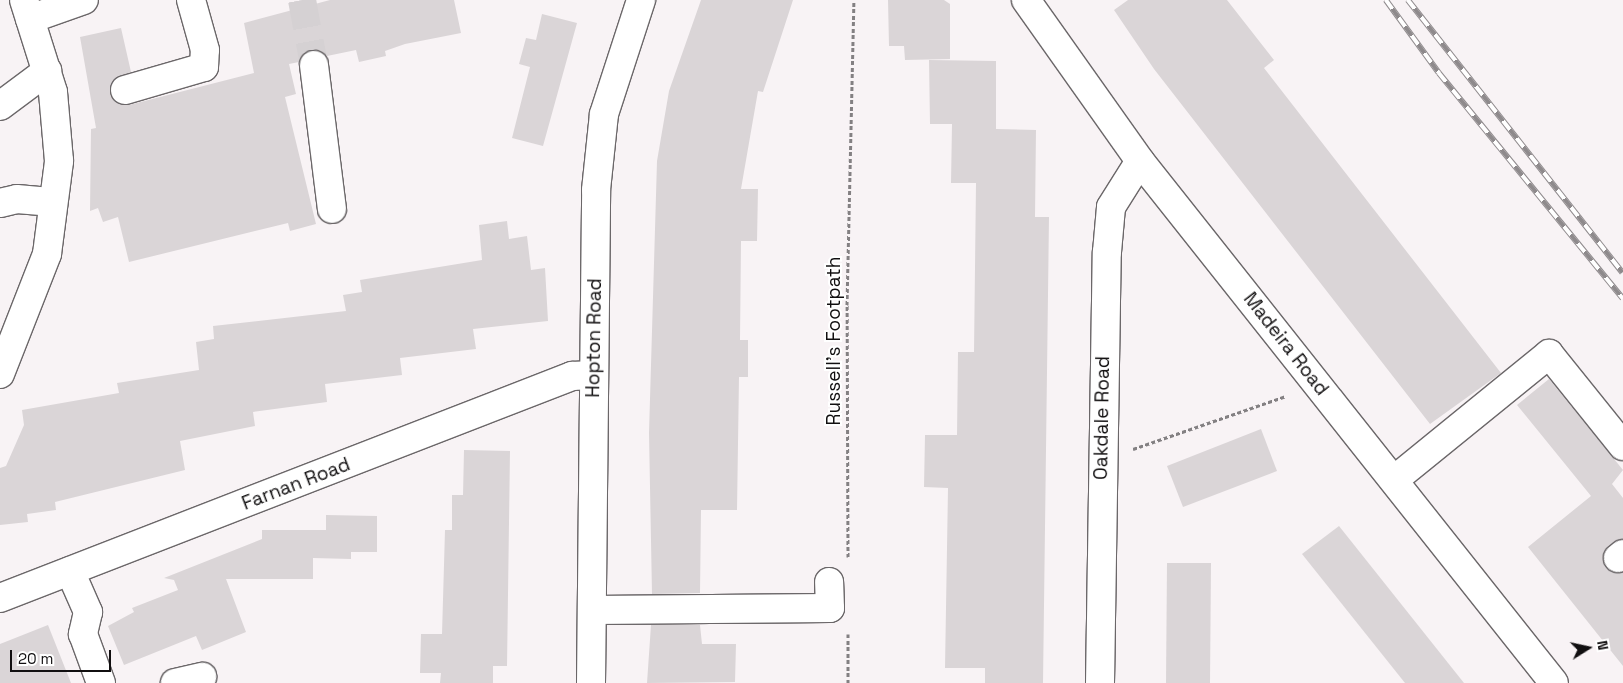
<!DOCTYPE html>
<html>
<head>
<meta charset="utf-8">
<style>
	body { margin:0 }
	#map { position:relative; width:1623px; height:683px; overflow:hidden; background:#f8f3f5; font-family:"Space Grotesk",sans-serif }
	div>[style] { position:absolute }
	.building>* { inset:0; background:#dad5d7 }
	.minor-tunnel>* { height:28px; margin-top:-14px; transform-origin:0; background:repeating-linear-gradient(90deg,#d5d1d3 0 28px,transparent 0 42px) }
	.path>* { height:3px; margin-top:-1.5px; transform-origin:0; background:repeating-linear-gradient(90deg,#838082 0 4px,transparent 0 6.5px) }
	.roads { filter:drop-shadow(1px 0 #6b6769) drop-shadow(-1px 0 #6b6769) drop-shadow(0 1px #6b6769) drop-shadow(0 -1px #6b6769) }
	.minor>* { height:28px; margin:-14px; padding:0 14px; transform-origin:14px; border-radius:14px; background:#fff }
	.rail>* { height:5.5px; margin-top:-2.75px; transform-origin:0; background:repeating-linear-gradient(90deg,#fff 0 11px,#8e8a8c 0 22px); box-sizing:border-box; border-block:1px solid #8e8a8c }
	span { translate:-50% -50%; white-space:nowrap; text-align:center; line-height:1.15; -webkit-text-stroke:4px #fff; paint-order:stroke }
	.street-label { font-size:19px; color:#110f10 }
	.north { position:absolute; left:1563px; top:623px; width:50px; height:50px; -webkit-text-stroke:4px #fff; paint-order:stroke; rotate:80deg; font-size:14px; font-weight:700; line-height:20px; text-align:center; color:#110f10 }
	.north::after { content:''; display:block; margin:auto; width:18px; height:22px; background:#110f10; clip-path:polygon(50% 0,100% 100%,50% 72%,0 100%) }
	.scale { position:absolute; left:10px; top:650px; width:101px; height:22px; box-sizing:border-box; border:2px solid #110f10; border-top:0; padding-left:6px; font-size:15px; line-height:18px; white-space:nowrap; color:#110f10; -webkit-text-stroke:4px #fff; paint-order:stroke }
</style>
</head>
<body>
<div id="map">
	<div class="building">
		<div style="clip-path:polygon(330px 0,454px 0,461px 33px,405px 44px,385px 51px,386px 56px,359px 62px,356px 50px,327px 56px,313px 50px,299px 62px,289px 64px,296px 94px,285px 97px,316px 224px,290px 231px,288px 223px,129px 262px,118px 217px,103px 222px,98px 208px,90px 211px,91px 129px,96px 128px,80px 37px,121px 28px,131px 72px,113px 80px,110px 94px,115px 102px,129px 105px,254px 73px,244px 23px)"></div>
		<div style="clip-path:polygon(701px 0,793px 0,763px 92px,758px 91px,741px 189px,758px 189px,757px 241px,741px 241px,740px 340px,748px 340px,748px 377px,739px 377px,737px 510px,701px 510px,700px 593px,652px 594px,649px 433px,657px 161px,669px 91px)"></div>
		<div style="clip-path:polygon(888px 0,944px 0,950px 4px,950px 59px,905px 60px,904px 46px,889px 46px)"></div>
		<div style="clip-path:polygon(1128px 0,1227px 0,1274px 60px,1264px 68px,1501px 373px,1430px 424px,1154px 69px,1114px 10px)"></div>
		<div style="clip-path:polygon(542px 14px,577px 23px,543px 146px,512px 138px,530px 67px,519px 64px,526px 38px,536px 40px)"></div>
		<div style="clip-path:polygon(929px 60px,996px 61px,996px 129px,1036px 130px,1035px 217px,1049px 217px,1043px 683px,985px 683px,985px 668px,945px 668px,948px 488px,924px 487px,925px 435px,957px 435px,958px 352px,974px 352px,976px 183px,951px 183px,952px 124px,930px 124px)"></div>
		<div style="clip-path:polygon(507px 221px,509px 239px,527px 236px,531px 270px,545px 268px,548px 321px,473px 329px,476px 349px,400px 358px,402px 375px,325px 384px,327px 402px,253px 412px,255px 426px,180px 441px,185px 470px,55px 502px,56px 510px,27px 514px,28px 522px,0 525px,0 468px,6px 466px,24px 425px,22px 410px,119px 393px,117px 383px,199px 370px,196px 342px,214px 339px,213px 326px,346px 311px,343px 295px,362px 292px,360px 280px,482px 260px,479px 225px)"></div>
		<div style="clip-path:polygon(1549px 379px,1623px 470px,1612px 484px,1623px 498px,1623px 539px,1608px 546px,1603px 560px,1612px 572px,1623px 572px,1623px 666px,1528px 547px,1591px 496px,1517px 405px)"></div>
		<div style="clip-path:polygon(1261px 429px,1277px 471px,1183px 507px,1167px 466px)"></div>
		<div style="clip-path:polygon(464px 450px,510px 451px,507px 666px,493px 666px,493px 683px,440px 683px,441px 673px,420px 673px,421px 634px,442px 634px,445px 530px,452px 530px,452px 495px,463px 495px)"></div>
		<div style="clip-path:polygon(326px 515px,377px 516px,377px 552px,351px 552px,351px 559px,313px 558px,313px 579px,226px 579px,246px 632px,202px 650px,196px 636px,124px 665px,108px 626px,134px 612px,132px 608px,178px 590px,174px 580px,164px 578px,262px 539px,262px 530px,326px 530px)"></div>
		<div style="clip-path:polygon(1339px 526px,1464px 683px,1405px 683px,1302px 554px)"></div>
		<div style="clip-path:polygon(1167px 563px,1211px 563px,1210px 683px,1166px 683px)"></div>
		<div style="clip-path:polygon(48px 625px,71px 683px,0 683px,0 644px)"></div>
		<div style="clip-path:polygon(651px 625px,700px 625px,702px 644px,736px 644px,735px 682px,647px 683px)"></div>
	</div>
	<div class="minor-tunnel">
		<div style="left:302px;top:0;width:66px;rotate:79.5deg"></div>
	</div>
	<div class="path">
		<div style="left:1133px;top:449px;width:162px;rotate:-19.1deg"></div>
		<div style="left:848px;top:557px;width:252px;rotate:-90.2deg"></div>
		<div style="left:847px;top:305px;width:305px;rotate:-88.7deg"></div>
		<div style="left:848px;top:634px;width:49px;rotate:90deg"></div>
	</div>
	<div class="roads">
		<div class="minor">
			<div style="left:1026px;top:0;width:197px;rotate:54.7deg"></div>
			<div style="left:1140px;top:161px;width:666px;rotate:51.58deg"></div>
			<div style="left:30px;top:19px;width:57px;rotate:-19.4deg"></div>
			<div style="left:314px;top:65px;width:145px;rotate:82.9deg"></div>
			<div style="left:125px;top:90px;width:82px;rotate:-16.2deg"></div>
			<div style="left:204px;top:67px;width:17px;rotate:-87deg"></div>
			<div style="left:205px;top:50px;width:52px;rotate:-105.6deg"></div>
			<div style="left:0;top:106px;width:59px;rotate:-36.7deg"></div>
			<div style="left:0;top:203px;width:17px;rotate:-13deg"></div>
			<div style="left:17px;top:199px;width:36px;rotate:5deg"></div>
			<div style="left:0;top:374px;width:129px;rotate:-68.6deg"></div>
			<div style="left:47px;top:254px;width:94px;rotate:-82.6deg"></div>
			<div style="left:59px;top:161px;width:69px;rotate:-95deg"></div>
			<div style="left:53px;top:92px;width:96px;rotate:-107.5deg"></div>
			<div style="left:1394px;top:480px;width:200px;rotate:-39.1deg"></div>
			<div style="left:1549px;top:354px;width:118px;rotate:51.2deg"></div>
			<div style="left:1618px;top:558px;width:6px;rotate:-39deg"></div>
			<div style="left:70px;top:571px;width:45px;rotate:66.3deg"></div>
			<div style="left:88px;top:612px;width:23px;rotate:103deg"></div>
			<div style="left:83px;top:634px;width:52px;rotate:69.8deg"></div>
			<div style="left:0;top:598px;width:614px;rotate:-21.21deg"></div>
			<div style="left:572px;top:376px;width:21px;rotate:-3deg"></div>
			<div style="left:592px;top:610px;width:238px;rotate:-0.5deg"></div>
			<div style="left:830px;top:608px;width:26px;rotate:-92deg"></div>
			<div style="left:175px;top:683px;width:28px;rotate:-13deg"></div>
			<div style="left:591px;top:683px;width:493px;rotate:-89.4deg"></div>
			<div style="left:596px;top:190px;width:76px;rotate:-84deg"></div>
			<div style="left:604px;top:114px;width:120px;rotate:-72deg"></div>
			<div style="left:1100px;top:683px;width:431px;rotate:-89.1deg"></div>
			<div style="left:1107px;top:252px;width:45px;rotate:-84.9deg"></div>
			<div style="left:1111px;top:207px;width:54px;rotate:-57.8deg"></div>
		</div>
	</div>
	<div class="rail">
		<div style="left:1386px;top:0;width:90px;rotate:54deg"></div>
		<div style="left:1439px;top:73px;width:291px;rotate:50.8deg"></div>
		<div style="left:1408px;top:0;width:347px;rotate:51.8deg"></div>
	</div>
	<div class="street-label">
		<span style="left:594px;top:338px;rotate:-89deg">Hopton Road</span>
		<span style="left:834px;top:341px;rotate:-90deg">Russell's Footpath</span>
		<span style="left:1286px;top:344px;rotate:52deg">Madeira Road</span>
		<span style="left:1102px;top:418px;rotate:-89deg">Oakdale Road</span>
		<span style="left:296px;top:484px;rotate:-21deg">Farnan Road</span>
	</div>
	<div class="north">N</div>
	<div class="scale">20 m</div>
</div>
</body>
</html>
